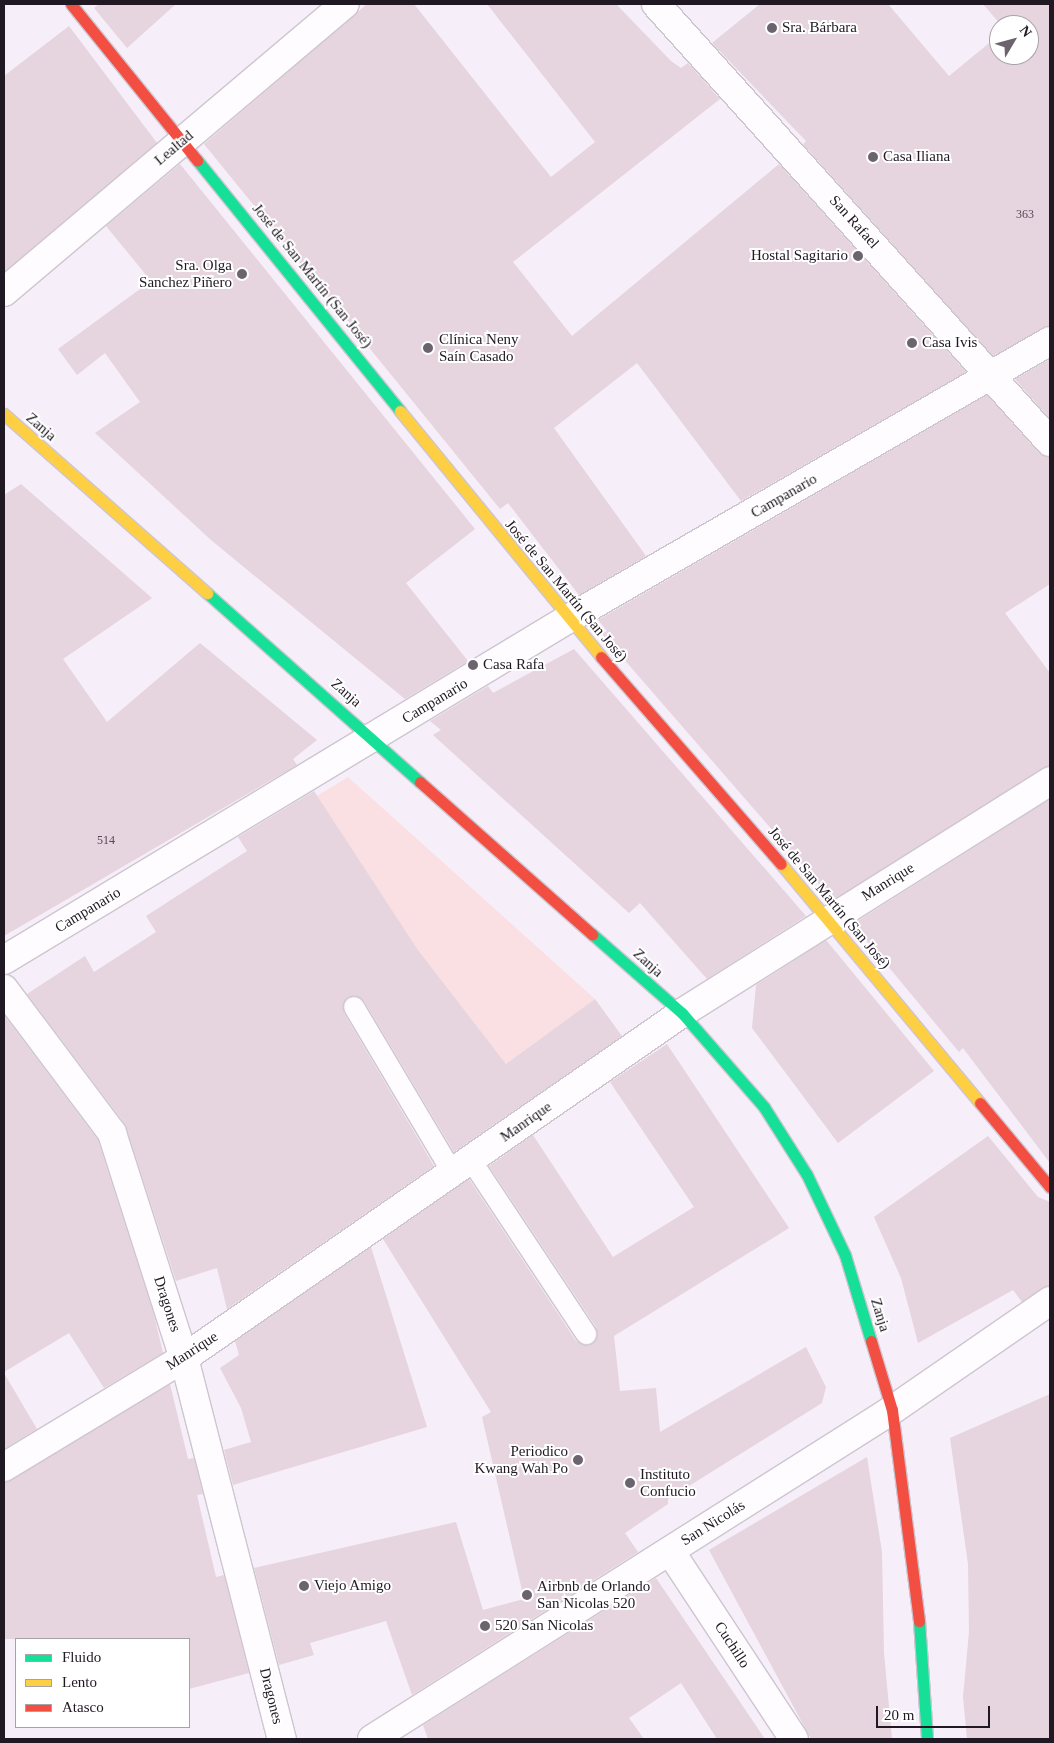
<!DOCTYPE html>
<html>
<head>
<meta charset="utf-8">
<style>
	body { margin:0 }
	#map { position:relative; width:1054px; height:1743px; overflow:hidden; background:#f6eef9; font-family:"Times New Roman",serif }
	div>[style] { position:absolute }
	.green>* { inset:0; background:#fae0e2 }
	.building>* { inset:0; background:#e6d4df }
	.roads { filter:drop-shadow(1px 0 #cdc5d0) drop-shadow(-1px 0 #cdc5d0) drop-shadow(0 1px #cdc5d0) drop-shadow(0 -1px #cdc5d0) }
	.lane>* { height:20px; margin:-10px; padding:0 10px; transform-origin:10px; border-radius:10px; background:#fefcfe }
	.street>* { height:28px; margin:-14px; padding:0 14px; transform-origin:14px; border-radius:14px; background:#fefcfe }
	.fast>* { height:11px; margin:-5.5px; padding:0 5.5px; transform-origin:5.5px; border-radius:5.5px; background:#16e098 }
	.slow>* { height:11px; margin:-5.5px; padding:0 5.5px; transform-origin:5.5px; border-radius:5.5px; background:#ffcf43 }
	.jam>* { height:11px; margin:-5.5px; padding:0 5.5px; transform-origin:5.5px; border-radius:5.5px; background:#f24e42 }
	.dots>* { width:14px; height:14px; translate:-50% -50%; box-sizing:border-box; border:2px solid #fff; border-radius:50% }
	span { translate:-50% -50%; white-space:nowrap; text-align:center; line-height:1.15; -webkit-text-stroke:4px #fff; paint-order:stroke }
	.number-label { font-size:12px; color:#544954 }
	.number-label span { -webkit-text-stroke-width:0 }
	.poi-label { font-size:15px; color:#201823 }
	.left { translate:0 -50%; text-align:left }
	.right { translate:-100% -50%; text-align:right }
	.street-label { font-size:15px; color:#201823 }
	.frame { position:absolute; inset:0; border:5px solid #201823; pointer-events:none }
	.legend { position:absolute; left:15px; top:1638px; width:175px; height:90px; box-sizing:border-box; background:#fff; border:1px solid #a6a3a7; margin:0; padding:6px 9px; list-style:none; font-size:15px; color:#201823 }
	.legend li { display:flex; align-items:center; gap:10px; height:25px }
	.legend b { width:25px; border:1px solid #a6a3a7 }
	.north { position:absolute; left:989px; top:15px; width:50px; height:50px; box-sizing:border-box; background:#fff; border:1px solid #a6a3a7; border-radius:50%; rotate:53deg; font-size:14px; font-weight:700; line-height:20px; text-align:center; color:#201823 }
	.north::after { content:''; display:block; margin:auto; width:18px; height:22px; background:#6b636e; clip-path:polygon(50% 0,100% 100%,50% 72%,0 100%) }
	.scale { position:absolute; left:876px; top:1706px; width:114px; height:22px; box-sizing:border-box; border:2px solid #201823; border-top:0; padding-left:6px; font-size:15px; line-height:18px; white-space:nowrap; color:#201823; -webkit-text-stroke:4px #fff; paint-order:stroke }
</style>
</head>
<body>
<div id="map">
	<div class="green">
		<div style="clip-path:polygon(348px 777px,595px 999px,506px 1064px,418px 950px,317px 796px)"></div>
	</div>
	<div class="building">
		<div style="clip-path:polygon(99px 4px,176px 4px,127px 48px,94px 8px)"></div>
		<div style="clip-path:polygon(367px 4px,414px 4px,551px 177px,595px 142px,487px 4px,616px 4px,671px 61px,681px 68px,688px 63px,720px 99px,513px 262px,572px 336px,779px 164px,966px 372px,741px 501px,637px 363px,554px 428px,646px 556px,579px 595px,508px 503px,500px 509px,204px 144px)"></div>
		<div style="clip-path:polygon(760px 4px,888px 4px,949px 76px,999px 35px,999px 55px,1029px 55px,1029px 25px,1001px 25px,983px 4px,1050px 4px,1050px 325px,993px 356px,803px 144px,806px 141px,712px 43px)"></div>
		<div style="clip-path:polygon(69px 26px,157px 143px,4px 272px,4px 76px)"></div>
		<div style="clip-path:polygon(180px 164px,475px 529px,406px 583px,468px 661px,405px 699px,211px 540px,95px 433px,140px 402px,105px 353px,77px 375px,58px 349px,151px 281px,106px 226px)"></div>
		<div style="clip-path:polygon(1050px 359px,1050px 419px,1015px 379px)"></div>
		<div style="clip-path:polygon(987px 395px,1038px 452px,1050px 457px,1050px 584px,1005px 613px,1050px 673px,1050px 766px,833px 900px,602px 634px,607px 631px,598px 620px)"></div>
		<div style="clip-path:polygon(21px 484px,152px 598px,63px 659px,107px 722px,200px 643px,317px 740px,293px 759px,297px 765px,4px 936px,4px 495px)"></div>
		<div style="clip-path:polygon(574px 649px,806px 916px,707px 979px,640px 903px,629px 913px,433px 735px,441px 730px,430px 721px,488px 686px,493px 693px)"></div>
		<div style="clip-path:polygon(314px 791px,418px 950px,506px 1064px,595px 999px,622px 1036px,454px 1152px,364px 1001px,348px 997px,344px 1013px,434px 1166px,227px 1309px,217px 1268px,176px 1281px,125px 1124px,27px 994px,85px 956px,94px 972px,156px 932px,146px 916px,247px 851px,238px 837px)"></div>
		<div style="clip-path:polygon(1050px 799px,1050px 1163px,963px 1048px,959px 1052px,853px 924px)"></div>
		<div style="clip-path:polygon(826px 940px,934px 1071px,838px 1143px,752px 1028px,756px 985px)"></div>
		<div style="clip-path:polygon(4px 1015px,98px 1140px,154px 1315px,163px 1353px,104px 1388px,69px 1333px,4px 1372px)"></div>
		<div style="clip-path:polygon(667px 1044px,789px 1228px,614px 1336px,620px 1391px,656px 1388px,660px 1432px,806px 1347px,826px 1387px,822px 1403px,668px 1499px,668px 1504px,625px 1533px,638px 1552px,412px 1695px,386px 1621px,310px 1643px,314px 1655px,279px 1665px,254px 1568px,456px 1522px,483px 1610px,524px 1599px,482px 1417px,491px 1412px,383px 1239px,469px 1179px,576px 1341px,593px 1344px,596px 1327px,489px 1166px,533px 1135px,613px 1257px,694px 1207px,610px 1082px)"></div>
		<div style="clip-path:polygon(988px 1136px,1038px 1197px,1050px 1202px,1050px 1286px,1022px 1302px,1013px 1290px,918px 1343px,901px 1278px,874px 1217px)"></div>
		<div style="clip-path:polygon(371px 1247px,427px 1427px,233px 1485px,224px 1450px,251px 1442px,241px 1408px,220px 1368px,239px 1355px,235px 1341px)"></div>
		<div style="clip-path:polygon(4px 1373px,37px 1429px,4px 1449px)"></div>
		<div style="clip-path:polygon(170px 1384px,188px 1459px,194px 1458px,203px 1494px,197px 1495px,216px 1577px,224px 1575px,249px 1673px,189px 1689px,189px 1639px,4px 1639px,4px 1483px)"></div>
		<div style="clip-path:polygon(1050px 1394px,1050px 1739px,967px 1739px,963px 1697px,969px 1632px,968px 1564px,950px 1438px)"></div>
		<div style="clip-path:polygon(867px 1457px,882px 1552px,884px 1653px,892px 1739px,811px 1739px,709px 1550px)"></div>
		<div style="clip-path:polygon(656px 1578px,765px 1739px,717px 1739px,681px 1683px,629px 1718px,644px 1739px,428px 1739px,423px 1725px)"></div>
	</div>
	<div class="roads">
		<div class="lane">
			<div style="left:354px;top:1007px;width:192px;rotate:59.3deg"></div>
			<div style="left:471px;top:1160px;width:209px;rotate:56.5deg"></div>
		</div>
		<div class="street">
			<div style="left:656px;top:4px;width:589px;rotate:48.03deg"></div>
			<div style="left:4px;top:292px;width:446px;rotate:-40.2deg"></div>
			<div style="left:4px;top:960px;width:659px;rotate:-31.16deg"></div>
			<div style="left:568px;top:619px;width:556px;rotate:-29.97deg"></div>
			<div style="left:4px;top:989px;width:180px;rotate:53.1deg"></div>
			<div style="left:112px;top:1133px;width:236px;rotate:72.3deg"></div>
			<div style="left:184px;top:1358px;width:393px;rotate:75.6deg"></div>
			<div style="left:4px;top:1467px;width:210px;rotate:-31.2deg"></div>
			<div style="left:184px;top:1358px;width:606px;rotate:-34.71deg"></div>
			<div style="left:682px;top:1013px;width:435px;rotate:-32.2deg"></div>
			<div style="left:670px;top:1551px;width:225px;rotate:56.6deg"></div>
			<div style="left:372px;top:1739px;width:615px;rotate:-32.32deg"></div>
			<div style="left:892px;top:1410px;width:192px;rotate:-34.6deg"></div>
		</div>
		<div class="fast">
			<div style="left:197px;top:160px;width:323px;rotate:51deg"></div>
			<div style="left:207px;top:593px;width:285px;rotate:41.6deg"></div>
			<div style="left:592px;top:934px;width:120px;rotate:41.3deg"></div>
			<div style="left:682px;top:1013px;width:125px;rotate:48.9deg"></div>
			<div style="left:764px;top:1107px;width:80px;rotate:57.7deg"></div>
			<div style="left:807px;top:1175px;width:89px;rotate:64.6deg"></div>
			<div style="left:845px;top:1255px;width:90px;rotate:73.2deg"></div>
			<div style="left:919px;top:1621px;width:118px;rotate:86.1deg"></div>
		</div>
		<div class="slow">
			<div style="left:400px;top:411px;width:318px;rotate:50.7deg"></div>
			<div style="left:4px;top:414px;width:271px;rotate:41.4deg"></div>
			<div style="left:781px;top:864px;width:311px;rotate:50.2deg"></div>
		</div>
		<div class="jam">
			<div style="left:71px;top:4px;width:201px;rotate:51.1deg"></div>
			<div style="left:601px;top:657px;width:274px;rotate:49deg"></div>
			<div style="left:420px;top:782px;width:230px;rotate:41.5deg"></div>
			<div style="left:980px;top:1103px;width:109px;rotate:50.2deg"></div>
			<div style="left:871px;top:1341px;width:72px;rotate:73.1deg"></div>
			<div style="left:892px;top:1410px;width:213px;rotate:82.7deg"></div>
		</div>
	</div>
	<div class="dots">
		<div style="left:772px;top:28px;background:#6b636e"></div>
		<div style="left:873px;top:157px;background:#6b636e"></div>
		<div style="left:858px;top:256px;background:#6b636e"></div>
		<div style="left:242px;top:274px;background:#6b636e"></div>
		<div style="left:912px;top:343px;background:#6b636e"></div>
		<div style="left:428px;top:348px;background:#6b636e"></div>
		<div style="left:473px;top:665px;background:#6b636e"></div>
		<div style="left:578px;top:1460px;background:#6b636e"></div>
		<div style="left:630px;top:1483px;background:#6b636e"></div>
		<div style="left:304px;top:1586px;background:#6b636e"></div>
		<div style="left:527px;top:1595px;background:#6b636e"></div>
		<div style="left:485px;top:1626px;background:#6b636e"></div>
	</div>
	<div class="number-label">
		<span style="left:1025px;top:215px">363</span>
		<span style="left:106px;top:841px">514</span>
	</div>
	<div class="poi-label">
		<span class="left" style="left:782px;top:28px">Sra. Bárbara</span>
		<span class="left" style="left:883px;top:157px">Casa Iliana</span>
		<span class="right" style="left:848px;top:256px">Hostal Sagitario</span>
		<span class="right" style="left:232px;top:274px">Sra. Olga<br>Sanchez Piñero</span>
		<span class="left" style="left:439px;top:348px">Clínica Neny<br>Saín Casado</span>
		<span class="left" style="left:922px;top:343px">Casa Ivis</span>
		<span class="left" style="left:483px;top:665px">Casa Rafa</span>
		<span class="right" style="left:568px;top:1460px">Periodico<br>Kwang Wah Po</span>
		<span class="left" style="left:640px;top:1483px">Instituto<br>Confucio</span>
		<span class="left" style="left:314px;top:1586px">Viejo Amigo</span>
		<span class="left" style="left:537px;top:1595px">Airbnb de Orlando<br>San Nicolas 520</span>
		<span class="left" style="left:495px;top:1626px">520 San Nicolas</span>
	</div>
	<div class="street-label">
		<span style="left:174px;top:148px;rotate:-40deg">Lealtad</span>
		<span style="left:854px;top:222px;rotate:48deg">San Rafael</span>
		<span style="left:312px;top:276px;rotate:51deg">José de San Martín (San José)</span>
		<span style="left:41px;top:427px;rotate:41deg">Zanja</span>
		<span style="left:784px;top:496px;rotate:-30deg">Campanario</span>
		<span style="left:566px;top:591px;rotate:50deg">José de San Martín (San José)</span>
		<span style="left:346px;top:693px;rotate:41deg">Zanja</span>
		<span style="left:435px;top:701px;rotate:-31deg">Campanario</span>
		<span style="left:888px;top:882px;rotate:-32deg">Manrique</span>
		<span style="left:829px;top:898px;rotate:50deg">José de San Martín (San José)</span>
		<span style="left:88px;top:910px;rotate:-31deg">Campanario</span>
		<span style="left:648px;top:963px;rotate:42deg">Zanja</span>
		<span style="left:526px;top:1122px;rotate:-35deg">Manrique</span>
		<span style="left:167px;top:1304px;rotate:72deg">Dragones</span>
		<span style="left:880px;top:1315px;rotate:73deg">Zanja</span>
		<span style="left:192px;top:1351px;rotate:-33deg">Manrique</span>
		<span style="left:713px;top:1523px;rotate:-32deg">San Nicolás</span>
		<span style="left:732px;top:1645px;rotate:57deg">Cuchillo</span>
		<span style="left:271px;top:1696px;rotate:76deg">Dragones</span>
	</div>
	<div class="frame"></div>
	<ul class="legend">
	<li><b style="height:6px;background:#16e098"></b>Fluido</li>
	<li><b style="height:6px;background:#ffcf43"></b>Lento</li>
	<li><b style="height:6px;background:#f24e42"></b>Atasco</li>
	</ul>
	<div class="north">N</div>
	<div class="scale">20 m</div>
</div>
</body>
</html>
